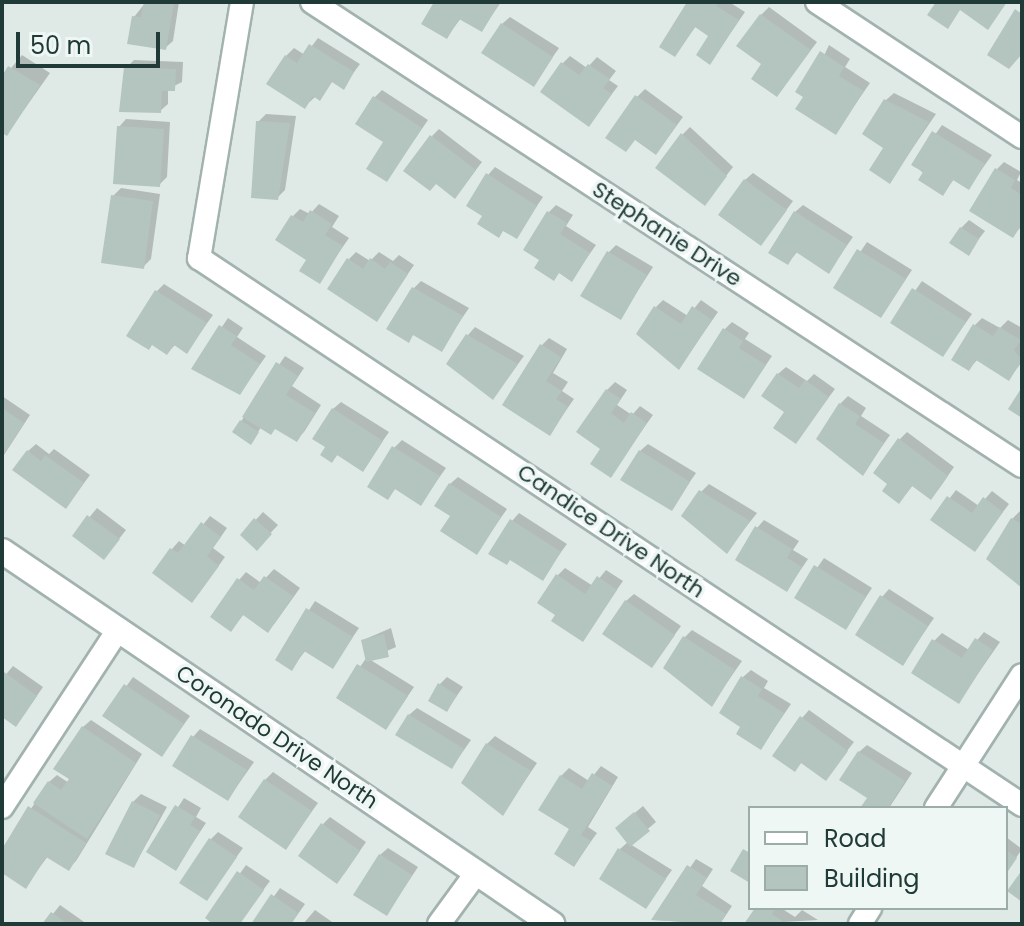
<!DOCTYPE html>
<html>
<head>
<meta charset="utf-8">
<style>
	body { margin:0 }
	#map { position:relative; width:1024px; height:926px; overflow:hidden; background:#dfeae7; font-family:Poppins,sans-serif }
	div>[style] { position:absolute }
	.shadow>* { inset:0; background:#0003 }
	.building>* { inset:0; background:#b4c5c0 }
	.roads { filter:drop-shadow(2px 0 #a2b2af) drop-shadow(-2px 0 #a2b2af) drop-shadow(0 2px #a2b2af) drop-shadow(0 -2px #a2b2af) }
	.street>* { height:22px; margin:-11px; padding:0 11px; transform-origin:11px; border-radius:11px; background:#fff }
	.secondary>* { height:24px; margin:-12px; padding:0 12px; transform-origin:12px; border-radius:12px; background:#fff }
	span { translate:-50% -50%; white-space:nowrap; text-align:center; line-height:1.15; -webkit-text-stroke:7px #eff7f4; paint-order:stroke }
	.street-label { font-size:22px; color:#203b37 }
	.frame { position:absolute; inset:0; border:4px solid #203b37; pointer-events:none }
	.legend { position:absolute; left:748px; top:806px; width:260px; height:104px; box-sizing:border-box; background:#eff7f4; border:2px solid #9caca8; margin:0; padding:10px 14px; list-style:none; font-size:24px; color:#203b37 }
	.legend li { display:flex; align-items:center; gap:16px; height:40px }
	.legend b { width:40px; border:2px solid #9caca8 }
	.scale { position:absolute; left:16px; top:32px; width:144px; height:36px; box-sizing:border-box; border:4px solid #203b37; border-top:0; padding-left:10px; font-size:24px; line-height:28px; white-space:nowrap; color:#203b37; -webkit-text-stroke:6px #eff7f4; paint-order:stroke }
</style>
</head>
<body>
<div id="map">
	<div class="shadow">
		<div style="clip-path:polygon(146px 2px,179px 2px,173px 41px,165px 48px,134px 17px)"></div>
		<div style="clip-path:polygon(436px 2px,501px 2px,482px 30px,461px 18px,447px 37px)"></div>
		<div style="clip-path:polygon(689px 2px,729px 2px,745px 12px,710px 63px,711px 35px,696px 26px,675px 55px)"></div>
		<div style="clip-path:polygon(769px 7px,817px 42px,777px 95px,764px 64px,761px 15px)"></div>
		<div style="clip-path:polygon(510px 17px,559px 48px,534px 84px,502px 24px)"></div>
		<div style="clip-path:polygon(318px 38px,360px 64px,343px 87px,333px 81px,305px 106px,286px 56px,294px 48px,305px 55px)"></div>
		<div style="clip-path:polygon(829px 45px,850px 59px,845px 67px,870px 83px,836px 132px,805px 96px)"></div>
		<div style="clip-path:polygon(22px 55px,50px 73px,7px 134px,2px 131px,2px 79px)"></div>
		<div style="clip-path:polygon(570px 56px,587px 68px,597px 57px,616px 71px,609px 80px,618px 86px,589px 124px,562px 64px)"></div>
		<div style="clip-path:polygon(134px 60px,183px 62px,182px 82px,168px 89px,168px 104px,160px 111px,126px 68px)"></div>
		<div style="clip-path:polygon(645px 89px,683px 117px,663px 144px,636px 138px,626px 150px,637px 97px)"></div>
		<div style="clip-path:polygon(382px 90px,428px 120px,387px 180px,386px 142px,374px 98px)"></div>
		<div style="clip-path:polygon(894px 93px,936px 114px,890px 181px,886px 100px)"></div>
		<div style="clip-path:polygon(266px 114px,296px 116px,285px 190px,277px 198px,258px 122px)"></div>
		<div style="clip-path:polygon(126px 119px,170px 122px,167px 177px,159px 185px,119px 127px)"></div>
		<div style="clip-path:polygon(942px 125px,992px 155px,969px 187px,955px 178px,943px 193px,914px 164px)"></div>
		<div style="clip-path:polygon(690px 127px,733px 167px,705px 203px,682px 135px)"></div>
		<div style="clip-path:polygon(439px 129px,482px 162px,462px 188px,432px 136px)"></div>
		<div style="clip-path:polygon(1004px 162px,1021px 172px,1017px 180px,1022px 183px,1022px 226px,1013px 235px,997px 169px)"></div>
		<div style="clip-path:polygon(495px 167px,543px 197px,516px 237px,484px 215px,488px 175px)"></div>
		<div style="clip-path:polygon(753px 173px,793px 201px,768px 235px,745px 180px)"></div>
		<div style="clip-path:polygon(121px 188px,160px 194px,151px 259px,143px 267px,113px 196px)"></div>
		<div style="clip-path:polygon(319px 204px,339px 216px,332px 227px,349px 238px,319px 281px,293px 216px,300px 209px,310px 214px)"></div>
		<div style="clip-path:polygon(556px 205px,573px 215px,566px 226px,596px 245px,572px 279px,560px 272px,554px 278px,542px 259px,549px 212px)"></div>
		<div style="clip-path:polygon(803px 205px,853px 237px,829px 271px,798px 251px,788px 263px,795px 212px)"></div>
		<div style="clip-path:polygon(969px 220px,985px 231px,968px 253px,961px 228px)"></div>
		<div style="clip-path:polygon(867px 242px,912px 270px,881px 316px,836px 288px)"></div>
		<div style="clip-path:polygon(616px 245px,653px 267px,620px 318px,608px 253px)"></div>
		<div style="clip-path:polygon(356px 252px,370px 261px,379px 252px,393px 261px,399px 255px,414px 265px,377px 319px,349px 259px)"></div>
		<div style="clip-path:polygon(421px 281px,469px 308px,441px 349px,415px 333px,408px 340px,414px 288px)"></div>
		<div style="clip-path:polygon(922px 281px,972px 314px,943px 355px,893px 322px)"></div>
		<div style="clip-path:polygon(164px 284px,213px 315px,187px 351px,176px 344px,167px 353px,157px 291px)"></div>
		<div style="clip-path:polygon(663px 300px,688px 316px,701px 300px,718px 312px,679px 368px,656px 307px)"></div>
		<div style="clip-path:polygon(228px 318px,243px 328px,237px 337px,266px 356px,240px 393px,194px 368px)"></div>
		<div style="clip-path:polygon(982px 318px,1000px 328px,1008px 320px,1022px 328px,1022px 362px,1009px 378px,978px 359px,969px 369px,975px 325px)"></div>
		<div style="clip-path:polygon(732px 322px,749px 333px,745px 339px,772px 356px,744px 397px,724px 330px)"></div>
		<div style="clip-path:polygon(475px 327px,524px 356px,493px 398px,468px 335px)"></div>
		<div style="clip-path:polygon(549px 338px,567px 349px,553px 373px,568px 382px,562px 391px,574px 399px,550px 433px,542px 345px)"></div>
		<div style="clip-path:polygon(285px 356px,304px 368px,292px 386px,321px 405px,304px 432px,296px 440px,276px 427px,261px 427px,254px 439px,234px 432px)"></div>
		<div style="clip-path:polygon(786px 367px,807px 381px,814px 374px,835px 389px,796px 441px,778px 374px)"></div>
		<div style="clip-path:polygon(615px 382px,627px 390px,617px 405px,632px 415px,640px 406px,653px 415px,610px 475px,603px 448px,607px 390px)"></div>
		<div style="clip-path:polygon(2px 396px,30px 415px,2px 458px)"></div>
		<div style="clip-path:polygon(848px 396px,866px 408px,861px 416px,890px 435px,863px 473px,839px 457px,840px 404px)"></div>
		<div style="clip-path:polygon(341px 402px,389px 432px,363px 469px,339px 453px,332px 461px,328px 446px,333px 409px)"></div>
		<div style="clip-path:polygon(907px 432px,954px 467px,938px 490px,913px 485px,906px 494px,890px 483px,899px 440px)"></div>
		<div style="clip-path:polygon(402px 440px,446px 468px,421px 503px,396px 488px,387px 498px,394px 448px)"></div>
		<div style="clip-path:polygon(36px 444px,49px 454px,54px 449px,90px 475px,73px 498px,28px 451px)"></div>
		<div style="clip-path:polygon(648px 444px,696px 473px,671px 509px,640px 451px)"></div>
		<div style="clip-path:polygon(458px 477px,507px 509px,477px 552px,453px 515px,450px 484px)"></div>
		<div style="clip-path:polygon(709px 484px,757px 513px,727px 551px,701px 492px)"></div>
		<div style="clip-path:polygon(956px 490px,979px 506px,992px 491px,1009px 504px,975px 549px,933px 520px)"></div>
		<div style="clip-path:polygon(97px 508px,126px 530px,104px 558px,74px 536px)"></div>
		<div style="clip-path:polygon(1020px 511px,1022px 512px,1022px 584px,1012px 519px)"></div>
		<div style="clip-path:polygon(263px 512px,278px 525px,264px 540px,242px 535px)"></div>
		<div style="clip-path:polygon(519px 513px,567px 544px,542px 578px,512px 521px)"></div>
		<div style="clip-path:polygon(210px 516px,227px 528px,213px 548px,225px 557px,199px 593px,154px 573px,172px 549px,179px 541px,186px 546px)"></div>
		<div style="clip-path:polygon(764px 520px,799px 541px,793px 550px,808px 559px,787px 590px,757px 528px)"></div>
		<div style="clip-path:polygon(824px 558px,872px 588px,846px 627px,797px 597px)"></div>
		<div style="clip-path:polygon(565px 568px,593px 586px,606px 570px,623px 581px,582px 639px,558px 614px,558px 575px)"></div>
		<div style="clip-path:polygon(274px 569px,300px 588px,275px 623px,268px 630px,244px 614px,231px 629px,239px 580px,246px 572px,261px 583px)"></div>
		<div style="clip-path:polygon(889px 589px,934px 618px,903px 663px,882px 597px)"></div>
		<div style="clip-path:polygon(634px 594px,681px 626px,652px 666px,626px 601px)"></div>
		<div style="clip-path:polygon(315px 601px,359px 628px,333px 666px,306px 650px,292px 668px,277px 659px)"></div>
		<div style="clip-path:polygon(391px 628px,396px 647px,369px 659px,414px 687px,386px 728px,338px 698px,367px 657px,363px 640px)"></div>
		<div style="clip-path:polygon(692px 630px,742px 661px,712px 704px,684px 638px)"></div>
		<div style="clip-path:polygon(984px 632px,1000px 642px,959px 701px,934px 641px,942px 633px,969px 650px)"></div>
		<div style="clip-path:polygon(13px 666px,43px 687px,23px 716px,2px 717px,2px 679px)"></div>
		<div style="clip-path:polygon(751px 670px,768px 681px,764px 688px,791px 704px,761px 748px,743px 727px,743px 677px)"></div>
		<div style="clip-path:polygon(133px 677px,190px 716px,162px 755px,105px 716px)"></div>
		<div style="clip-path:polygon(447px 677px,463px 687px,447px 710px,439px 685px)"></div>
		<div style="clip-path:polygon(417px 708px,471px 740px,452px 767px,409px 715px)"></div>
		<div style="clip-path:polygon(809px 710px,854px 742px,826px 778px,803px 761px,795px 769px,802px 718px)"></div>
		<div style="clip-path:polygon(91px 720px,142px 754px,76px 861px,68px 869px,48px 856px,26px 886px,2px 871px,2px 852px,49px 782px,57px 775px,69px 783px,83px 727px)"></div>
		<div style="clip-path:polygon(200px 729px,254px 762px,228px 799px,193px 737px)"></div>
		<div style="clip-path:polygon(495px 736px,537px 763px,503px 813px,487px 744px)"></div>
		<div style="clip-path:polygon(867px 745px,912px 773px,889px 808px,863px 808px,870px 797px,859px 752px)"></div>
		<div style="clip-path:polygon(601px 766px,618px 777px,588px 827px,597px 833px,574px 865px,561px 776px,569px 768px,589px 781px)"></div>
		<div style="clip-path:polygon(273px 772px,318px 803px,286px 847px,265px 780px)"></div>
		<div style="clip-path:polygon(141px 794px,167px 807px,134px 866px,133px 802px)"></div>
		<div style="clip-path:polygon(184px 798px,201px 808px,196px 817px,206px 823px,176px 868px,149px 852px)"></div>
		<div style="clip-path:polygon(643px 806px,656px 822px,630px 844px,672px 870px,646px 906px,620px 849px,628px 842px,625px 821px)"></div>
		<div style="clip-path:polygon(330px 817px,366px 842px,344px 874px,323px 824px)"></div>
		<div style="clip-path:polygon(218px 832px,243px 848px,206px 899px,211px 839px)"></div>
		<div style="clip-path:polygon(1006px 837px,1022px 849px,1006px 873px)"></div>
		<div style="clip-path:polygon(388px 848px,418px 867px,387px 914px,380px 855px)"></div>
		<div style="clip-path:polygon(696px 859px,713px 869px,702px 886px,732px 906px,720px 924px,654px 920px)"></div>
		<div style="clip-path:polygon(246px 865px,270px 881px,238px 924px,216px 924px,208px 918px)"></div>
		<div style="clip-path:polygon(280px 888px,305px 904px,291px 924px,254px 924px)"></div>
		<div style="clip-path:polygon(60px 905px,87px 924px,45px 924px)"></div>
		<div style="clip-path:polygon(757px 908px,781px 908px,795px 917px,802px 910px,818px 920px,747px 924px)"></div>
		<div style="clip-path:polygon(315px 910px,335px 924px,303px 924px)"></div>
	</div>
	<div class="building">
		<div style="clip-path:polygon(144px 2px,174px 2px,166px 50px,127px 44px,132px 16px,141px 17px)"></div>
		<div style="clip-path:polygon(434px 2px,500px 2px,482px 32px,459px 19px,447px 39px,421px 24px)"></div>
		<div style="clip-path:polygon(687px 2px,719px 2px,716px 6px,739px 20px,710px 65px,696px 55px,708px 36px,695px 27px,675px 57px,659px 47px)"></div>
		<div style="clip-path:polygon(936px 2px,1007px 2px,988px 30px,960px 10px,948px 29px,927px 15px)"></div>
		<div style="clip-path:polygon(1015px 9px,1022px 14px,1022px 54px,1009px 69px,987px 55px)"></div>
		<div style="clip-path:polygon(760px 14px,811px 50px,777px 97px,751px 79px,761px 64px,736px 46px)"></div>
		<div style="clip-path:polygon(501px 23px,553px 57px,534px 87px,481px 53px)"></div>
		<div style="clip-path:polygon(309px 44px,354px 72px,344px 90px,332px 82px,320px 101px,313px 96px,305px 109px,266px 84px,285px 55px,297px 63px)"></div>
		<div style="clip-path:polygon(820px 51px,844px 67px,839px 76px,864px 91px,836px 135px,795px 109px,803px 97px,795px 92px)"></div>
		<div style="clip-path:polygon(561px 62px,579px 75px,588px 64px,610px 79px,603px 88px,612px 94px,589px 127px,540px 92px)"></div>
		<div style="clip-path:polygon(8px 66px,40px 85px,7px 136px,2px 133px,2px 76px)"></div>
		<div style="clip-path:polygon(124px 67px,176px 69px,175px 91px,162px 91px,161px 113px,119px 112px)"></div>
		<div style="clip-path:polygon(635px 95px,677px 125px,656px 155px,635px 140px,626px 152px,605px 138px)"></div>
		<div style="clip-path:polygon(373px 96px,422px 128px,387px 182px,366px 169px,383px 142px,355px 124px)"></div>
		<div style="clip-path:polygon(884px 99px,929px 122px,890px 184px,869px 170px,883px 148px,862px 134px)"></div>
		<div style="clip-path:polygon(256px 121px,290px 123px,278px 200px,251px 198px)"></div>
		<div style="clip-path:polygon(117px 126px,164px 129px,160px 187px,113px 184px)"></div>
		<div style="clip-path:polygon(932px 131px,985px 164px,969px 190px,953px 180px,943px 196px,918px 180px,923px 172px,911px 165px)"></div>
		<div style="clip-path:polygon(681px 133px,727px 176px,705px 206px,655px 168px)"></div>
		<div style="clip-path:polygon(430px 135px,476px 170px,455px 199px,436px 184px,430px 191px,403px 171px)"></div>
		<div style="clip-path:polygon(995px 168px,1015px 180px,1011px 188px,1022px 195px,1022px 224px,1013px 238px,969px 211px)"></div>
		<div style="clip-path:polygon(486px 173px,537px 206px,517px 239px,503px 231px,499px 238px,477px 224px,482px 216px,466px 206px)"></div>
		<div style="clip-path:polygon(744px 179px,787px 210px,761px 246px,718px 215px)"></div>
		<div style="clip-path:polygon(111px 195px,153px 201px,144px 269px,101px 263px)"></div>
		<div style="clip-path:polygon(310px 210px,332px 224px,325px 235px,343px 246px,320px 284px,299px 271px,306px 260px,275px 240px,291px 215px,303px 222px)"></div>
		<div style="clip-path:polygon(547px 211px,567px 223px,560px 234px,590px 253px,572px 282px,559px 273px,554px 281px,534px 268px,539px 260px,523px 250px)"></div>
		<div style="clip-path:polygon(794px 211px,847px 245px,829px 274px,796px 252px,788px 265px,768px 253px)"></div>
		<div style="clip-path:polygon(960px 227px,979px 239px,969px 256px,949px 243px)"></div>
		<div style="clip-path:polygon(857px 249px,906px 279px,881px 318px,833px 288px)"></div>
		<div style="clip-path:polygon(607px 251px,647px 275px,621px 320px,580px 296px)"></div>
		<div style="clip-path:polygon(347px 258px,363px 269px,370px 258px,385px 269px,390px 262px,408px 274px,377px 322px,327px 289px)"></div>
		<div style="clip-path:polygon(412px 287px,463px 316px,442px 352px,413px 335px,409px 343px,386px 329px)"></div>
		<div style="clip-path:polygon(912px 288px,966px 322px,943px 357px,890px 323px)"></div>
		<div style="clip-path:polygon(155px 290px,207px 323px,187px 354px,174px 345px,167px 355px,152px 345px,149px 350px,126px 336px)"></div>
		<div style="clip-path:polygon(654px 306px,681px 324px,692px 306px,712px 320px,679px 370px,636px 334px)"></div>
		<div style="clip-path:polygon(973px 324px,993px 336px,999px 327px,1021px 340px,1014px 350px,1022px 360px,1009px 381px,976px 360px,969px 371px,951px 360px)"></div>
		<div style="clip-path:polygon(219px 325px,237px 336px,231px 345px,260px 364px,240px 395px,191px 369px)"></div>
		<div style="clip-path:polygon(723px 328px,743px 341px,739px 348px,766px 365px,744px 399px,697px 369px)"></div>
		<div style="clip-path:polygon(466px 334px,518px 364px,493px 400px,446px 364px)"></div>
		<div style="clip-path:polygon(540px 344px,561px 357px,546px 381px,562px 391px,556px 399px,568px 407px,550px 436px,502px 405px)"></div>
		<div style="clip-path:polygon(276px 362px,298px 376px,286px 395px,315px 413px,297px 442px,275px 429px,271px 435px,242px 417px)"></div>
		<div style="clip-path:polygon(777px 373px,799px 388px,805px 380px,829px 397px,796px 444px,773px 428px,784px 412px,761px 396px)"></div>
		<div style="clip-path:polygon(1022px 387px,1022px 418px,1008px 409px)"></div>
		<div style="clip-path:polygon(606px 389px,621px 399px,611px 413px,624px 423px,631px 412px,647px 423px,611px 478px,590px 464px,600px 449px,576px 432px)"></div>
		<div style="clip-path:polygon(839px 403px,860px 416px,855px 424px,884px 443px,863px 476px,816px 439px)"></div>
		<div style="clip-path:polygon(2px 408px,24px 423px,2px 457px)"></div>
		<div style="clip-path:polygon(332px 408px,383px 441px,363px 472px,337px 455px,332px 463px,320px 455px,325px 447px,312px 439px)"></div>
		<div style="clip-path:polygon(240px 420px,259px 432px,251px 445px,232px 432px)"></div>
		<div style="clip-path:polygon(898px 438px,948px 476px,931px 500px,912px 486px,899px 504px,882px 491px,887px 484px,873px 473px)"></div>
		<div style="clip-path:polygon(392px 446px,440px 476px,421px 506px,395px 489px,388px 500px,367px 487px)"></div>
		<div style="clip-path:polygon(27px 450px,41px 461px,45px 455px,84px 483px,66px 509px,12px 470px)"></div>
		<div style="clip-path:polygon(639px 450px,690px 482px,672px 511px,620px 480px)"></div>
		<div style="clip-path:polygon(449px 483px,501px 517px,477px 555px,440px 531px,450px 516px,434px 506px)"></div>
		<div style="clip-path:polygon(699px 490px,750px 521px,727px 554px,681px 516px)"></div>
		<div style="clip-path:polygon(947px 496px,972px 513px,983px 497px,1003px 512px,975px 552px,930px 520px)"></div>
		<div style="clip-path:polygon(87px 515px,120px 539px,104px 560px,72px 536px)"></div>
		<div style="clip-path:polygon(254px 518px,272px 534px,257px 551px,240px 535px)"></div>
		<div style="clip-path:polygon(1011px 518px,1022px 524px,1022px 588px,986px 559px)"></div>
		<div style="clip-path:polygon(510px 519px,561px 552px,543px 581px,510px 560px,507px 565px,488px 554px)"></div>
		<div style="clip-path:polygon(201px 522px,221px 537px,207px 556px,219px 566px,192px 603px,152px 573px,170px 548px,178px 553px)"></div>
		<div style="clip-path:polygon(755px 526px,792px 549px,787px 558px,802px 567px,787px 592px,735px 560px)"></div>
		<div style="clip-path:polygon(814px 565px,866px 597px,846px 630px,794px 598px)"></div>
		<div style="clip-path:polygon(556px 574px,585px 594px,597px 576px,617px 590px,583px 642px,551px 621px,555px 615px,537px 603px)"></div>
		<div style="clip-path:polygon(264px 576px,293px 596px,268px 633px,243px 615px,231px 632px,210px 617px,237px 578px,254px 590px)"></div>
		<div style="clip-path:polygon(880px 595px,928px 626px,903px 666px,855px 635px)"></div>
		<div style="clip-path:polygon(625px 600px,675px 635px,652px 668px,602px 634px)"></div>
		<div style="clip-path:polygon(306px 608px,353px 637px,333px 669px,304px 651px,292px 671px,275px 660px)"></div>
		<div style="clip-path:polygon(384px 634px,389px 657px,366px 662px,361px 640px)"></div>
		<div style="clip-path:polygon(683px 636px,735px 670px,712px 707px,663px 668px)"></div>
		<div style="clip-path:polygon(975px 638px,993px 650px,959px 704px,911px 673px,932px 639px,962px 658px)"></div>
		<div style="clip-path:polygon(357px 664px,408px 696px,386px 730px,336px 698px)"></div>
		<div style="clip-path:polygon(4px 672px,37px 696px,16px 727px,2px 717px)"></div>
		<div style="clip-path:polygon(741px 676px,762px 689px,758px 696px,784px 713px,761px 750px,736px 734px,740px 727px,719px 713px)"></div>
		<div style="clip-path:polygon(438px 683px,457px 695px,447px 712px,428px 701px)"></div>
		<div style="clip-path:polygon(124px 684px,184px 724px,162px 757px,102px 716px)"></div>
		<div style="clip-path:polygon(408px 714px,464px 749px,452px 769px,395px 735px)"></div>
		<div style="clip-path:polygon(800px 716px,848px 751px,826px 781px,801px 763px,795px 772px,772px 756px)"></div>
		<div style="clip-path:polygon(82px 726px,136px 763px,87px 839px,33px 803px,48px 781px,61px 790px,69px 779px,53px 769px)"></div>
		<div style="clip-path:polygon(191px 735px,247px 770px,228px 801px,172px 766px)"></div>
		<div style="clip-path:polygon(486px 743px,531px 771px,503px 816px,461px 783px)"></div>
		<div style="clip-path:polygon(858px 751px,905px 781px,888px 808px,860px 808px,867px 798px,839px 780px)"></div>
		<div style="clip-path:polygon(592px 773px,612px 786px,581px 835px,591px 841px,574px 867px,554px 854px,569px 829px,538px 810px,560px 775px,582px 789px)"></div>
		<div style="clip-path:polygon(264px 779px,312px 811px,286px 850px,238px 817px)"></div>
		<div style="clip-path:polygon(132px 801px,160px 815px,134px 868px,105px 854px)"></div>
		<div style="clip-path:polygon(175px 805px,195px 817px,190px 825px,200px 831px,176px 871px,146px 852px)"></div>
		<div style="clip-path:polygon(28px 806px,86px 843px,69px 871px,46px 857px,26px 889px,2px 873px,2px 849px)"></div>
		<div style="clip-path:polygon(634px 812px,650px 831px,630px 847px,615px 828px)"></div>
		<div style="clip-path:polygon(321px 823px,360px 851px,337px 884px,298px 856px)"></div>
		<div style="clip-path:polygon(209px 838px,237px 857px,207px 901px,179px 883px)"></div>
		<div style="clip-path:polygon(618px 848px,666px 879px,646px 909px,599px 879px)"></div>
		<div style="clip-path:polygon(743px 849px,750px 853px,750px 883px,730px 871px)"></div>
		<div style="clip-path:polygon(1006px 850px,1017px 858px,1006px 874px)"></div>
		<div style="clip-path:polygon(379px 854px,412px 875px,387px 916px,353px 895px)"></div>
		<div style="clip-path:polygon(687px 865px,707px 878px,696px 895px,726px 914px,720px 924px,651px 920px)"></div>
		<div style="clip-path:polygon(1022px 870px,1022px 902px,1007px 891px)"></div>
		<div style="clip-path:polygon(237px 871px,264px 890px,240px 924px,213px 924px,205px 918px)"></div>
		<div style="clip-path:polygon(271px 894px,298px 913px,291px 924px,251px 924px)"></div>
		<div style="clip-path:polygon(755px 908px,776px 908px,772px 914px,787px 924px,744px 924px)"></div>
		<div style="clip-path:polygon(51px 912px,68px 924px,42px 924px)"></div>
	</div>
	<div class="roads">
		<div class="street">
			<div style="left:242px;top:2px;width:260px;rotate:99.5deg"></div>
			<div style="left:199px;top:258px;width:988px;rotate:33.61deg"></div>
			<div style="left:312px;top:2px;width:848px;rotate:33.17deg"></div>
			<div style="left:817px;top:2px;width:245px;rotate:33.4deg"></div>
			<div style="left:2px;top:807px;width:212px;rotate:-56.8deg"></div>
			<div style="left:936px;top:808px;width:158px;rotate:-57.1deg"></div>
			<div style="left:439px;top:924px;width:64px;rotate:-53.8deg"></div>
			<div style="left:860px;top:924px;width:19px;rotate:-58deg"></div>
		</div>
		<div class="secondary">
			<div style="left:2px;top:551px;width:665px;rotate:34.14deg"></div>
		</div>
	</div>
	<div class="street-label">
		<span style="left:667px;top:234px;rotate:33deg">Stephanie Drive</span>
		<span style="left:611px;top:531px;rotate:34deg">Candice Drive North</span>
		<span style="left:277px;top:737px;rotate:34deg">Coronado Drive North</span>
	</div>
	<div class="frame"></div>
	<ul class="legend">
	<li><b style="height:10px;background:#fff"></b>Road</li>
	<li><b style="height:22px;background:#b4c5c0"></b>Building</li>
	</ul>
	<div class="scale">50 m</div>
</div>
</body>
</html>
